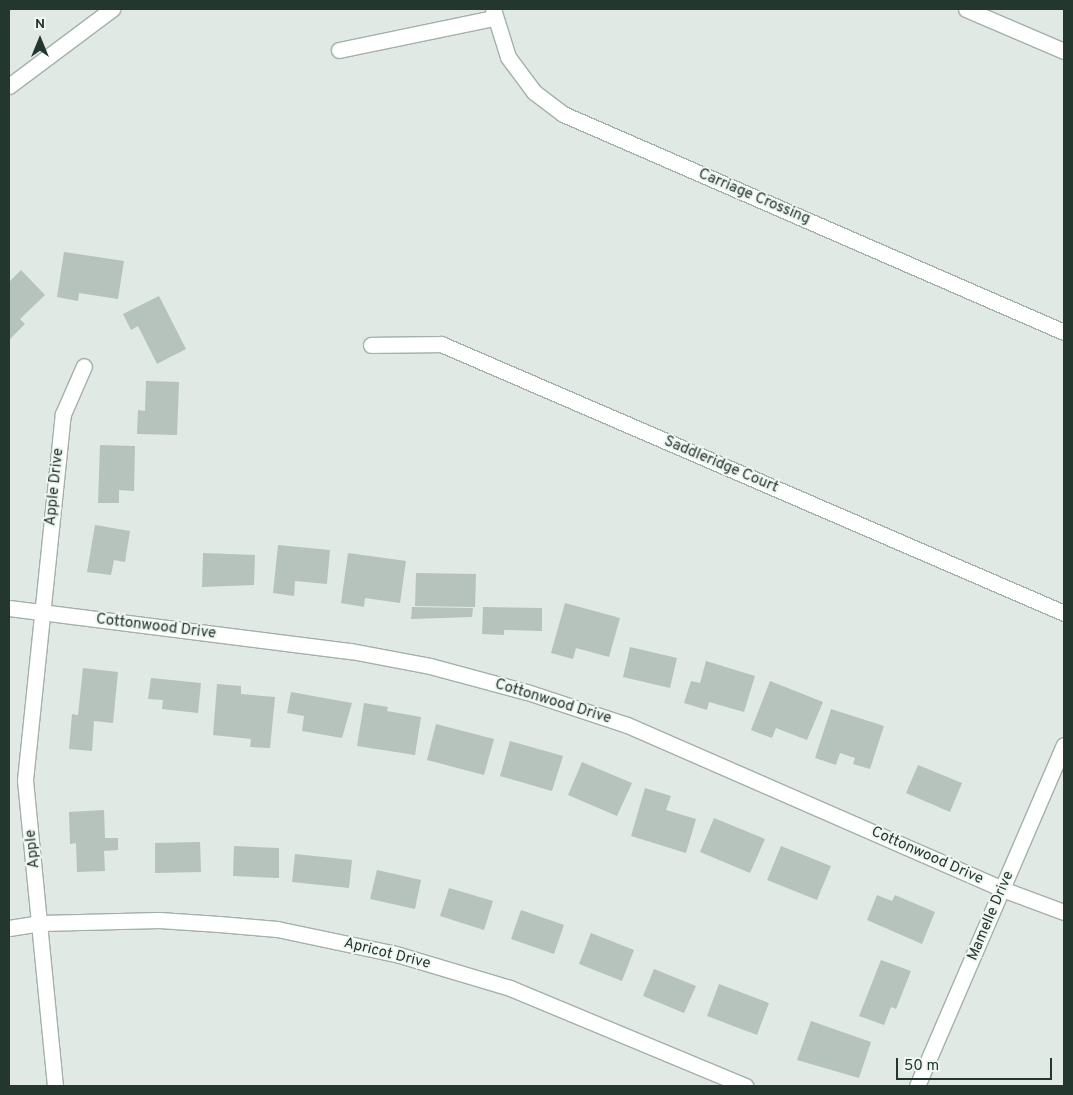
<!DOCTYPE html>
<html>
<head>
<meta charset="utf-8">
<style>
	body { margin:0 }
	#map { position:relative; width:1073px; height:1095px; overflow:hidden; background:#e0e9e4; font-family:Overpass,sans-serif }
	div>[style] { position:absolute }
	.building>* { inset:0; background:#b5c3bc }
	.roads { filter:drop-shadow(1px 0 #a4b0aa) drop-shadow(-1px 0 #a4b0aa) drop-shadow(0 1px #a4b0aa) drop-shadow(0 -1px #a4b0aa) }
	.minor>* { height:15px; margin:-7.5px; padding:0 7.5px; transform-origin:7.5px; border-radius:7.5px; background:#fff }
	.tertiary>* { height:15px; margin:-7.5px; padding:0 7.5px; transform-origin:7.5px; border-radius:7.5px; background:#fff }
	span { translate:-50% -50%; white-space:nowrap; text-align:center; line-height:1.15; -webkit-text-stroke:4px #f0f6f2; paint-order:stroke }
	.street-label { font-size:15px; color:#23372f }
	.frame { position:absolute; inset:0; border:10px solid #23372f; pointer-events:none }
	.north { position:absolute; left:15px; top:15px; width:50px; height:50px; -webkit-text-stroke:4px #f0f6f2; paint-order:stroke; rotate:0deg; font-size:14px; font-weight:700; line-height:20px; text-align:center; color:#23372f }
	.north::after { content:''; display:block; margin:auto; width:18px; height:22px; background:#23372f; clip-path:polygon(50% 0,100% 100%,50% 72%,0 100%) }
	.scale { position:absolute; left:896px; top:1058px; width:156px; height:22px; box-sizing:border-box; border:2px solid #23372f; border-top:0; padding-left:6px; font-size:15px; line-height:18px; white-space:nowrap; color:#23372f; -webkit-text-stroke:4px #f0f6f2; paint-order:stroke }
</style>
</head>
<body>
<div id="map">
	<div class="building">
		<div style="clip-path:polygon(64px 252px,124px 261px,118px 299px,79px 293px,78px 301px,57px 297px)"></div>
		<div style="clip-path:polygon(21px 270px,45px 295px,20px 319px,25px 324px,9px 340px,9px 282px)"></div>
		<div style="clip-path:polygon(159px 296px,186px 349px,157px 364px,138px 326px,131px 330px,123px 314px)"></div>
		<div style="clip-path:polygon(146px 381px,179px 382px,177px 435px,137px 434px,138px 410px,145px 411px)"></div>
		<div style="clip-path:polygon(100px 445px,135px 446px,134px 491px,119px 490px,119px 503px,98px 503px)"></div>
		<div style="clip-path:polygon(95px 525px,130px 531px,125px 562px,114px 560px,111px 575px,87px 572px)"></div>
		<div style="clip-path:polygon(278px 545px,330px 550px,327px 584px,295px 581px,294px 596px,273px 593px)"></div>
		<div style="clip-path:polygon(203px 553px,255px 555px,254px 585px,202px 587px)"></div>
		<div style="clip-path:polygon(348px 553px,406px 561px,400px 603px,365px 598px,364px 607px,341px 603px)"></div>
		<div style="clip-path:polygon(416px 573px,476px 574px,475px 607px,415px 606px)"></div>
		<div style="clip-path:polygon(565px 603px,620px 618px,609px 657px,576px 648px,573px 659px,551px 653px)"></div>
		<div style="clip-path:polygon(412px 607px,473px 608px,472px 617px,411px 619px)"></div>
		<div style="clip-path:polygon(483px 607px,542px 608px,542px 631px,504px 630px,504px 635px,482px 634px)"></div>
		<div style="clip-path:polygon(630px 647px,677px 658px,670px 688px,623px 677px)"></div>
		<div style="clip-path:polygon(706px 661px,755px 676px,744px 712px,709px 702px,707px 710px,684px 703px,691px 681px,700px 683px)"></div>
		<div style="clip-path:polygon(83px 668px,118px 672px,113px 723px,94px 721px,92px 751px,69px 749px,72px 714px,78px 715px)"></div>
		<div style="clip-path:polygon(151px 678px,201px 683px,198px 713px,162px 709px,163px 700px,148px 699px)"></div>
		<div style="clip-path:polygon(770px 681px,823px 702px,807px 740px,776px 728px,772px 738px,751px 730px)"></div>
		<div style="clip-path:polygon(217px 684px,241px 686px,241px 694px,275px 697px,270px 748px,250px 747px,251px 739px,213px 735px)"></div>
		<div style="clip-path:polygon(291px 692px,352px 703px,342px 738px,302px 731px,304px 716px,287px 713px)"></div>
		<div style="clip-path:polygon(364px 703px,388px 707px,387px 711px,421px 717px,415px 755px,357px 746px)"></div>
		<div style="clip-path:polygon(831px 709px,884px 726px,870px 769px,853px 764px,855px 758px,840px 753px,836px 765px,815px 758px)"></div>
		<div style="clip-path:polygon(436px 724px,494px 739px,484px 775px,427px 760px)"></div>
		<div style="clip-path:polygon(510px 741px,563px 756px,552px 791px,500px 776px)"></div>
		<div style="clip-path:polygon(582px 762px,632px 783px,617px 816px,568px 795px)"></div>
		<div style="clip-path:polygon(918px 765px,962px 783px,950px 812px,906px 793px)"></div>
		<div style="clip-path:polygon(645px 788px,671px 796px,666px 810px,696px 819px,686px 853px,631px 836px)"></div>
		<div style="clip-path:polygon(104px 810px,105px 838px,118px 838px,118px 850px,104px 851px,105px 871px,77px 872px,76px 843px,70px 844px,69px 812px)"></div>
		<div style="clip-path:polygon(714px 818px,765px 839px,750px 873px,700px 852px)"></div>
		<div style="clip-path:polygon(200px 842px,201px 872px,155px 873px,155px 843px)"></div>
		<div style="clip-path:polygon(234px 846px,279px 848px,279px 878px,233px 876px)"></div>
		<div style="clip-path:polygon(781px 846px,831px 866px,817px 900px,767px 880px)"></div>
		<div style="clip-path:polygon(295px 854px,352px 860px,349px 888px,292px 882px)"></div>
		<div style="clip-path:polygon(377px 870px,421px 880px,415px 909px,370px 899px)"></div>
		<div style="clip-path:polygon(449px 888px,493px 901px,484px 930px,440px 916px)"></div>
		<div style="clip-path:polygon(877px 895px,892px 901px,895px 895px,935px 912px,922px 944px,867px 920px)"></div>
		<div style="clip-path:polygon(521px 910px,564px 925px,554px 954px,511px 939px)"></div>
		<div style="clip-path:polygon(591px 933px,634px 950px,622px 981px,579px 964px)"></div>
		<div style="clip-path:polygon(881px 960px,911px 971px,896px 1009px,891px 1007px,884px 1025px,859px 1016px)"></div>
		<div style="clip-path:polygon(654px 969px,696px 986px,684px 1013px,643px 996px)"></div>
		<div style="clip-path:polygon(719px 984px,769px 1003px,757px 1035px,707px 1016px)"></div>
		<div style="clip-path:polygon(811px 1021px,871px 1042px,859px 1078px,797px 1060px)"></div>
	</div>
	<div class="roads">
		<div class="minor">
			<div style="left:493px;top:9px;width:50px;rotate:72.6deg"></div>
			<div style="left:508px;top:57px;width:44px;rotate:53.4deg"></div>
			<div style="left:534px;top:92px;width:36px;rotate:37deg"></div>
			<div style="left:563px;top:114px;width:546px;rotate:23.52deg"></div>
			<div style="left:966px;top:9px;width:107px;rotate:23.2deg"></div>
			<div style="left:339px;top:50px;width:158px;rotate:-11.7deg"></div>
			<div style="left:371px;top:345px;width:70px;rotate:-0.8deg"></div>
			<div style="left:441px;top:344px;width:679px;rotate:23.35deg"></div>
			<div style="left:9px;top:608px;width:345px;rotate:7.2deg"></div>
			<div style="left:351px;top:651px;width:80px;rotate:10.8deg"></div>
			<div style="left:430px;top:666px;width:100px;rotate:15deg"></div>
			<div style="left:527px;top:692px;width:105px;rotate:18.3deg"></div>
			<div style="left:627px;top:725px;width:409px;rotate:23.6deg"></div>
			<div style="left:1002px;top:889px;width:66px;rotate:20.4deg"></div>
			<div style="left:9px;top:928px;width:32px;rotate:-9deg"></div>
			<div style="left:41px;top:923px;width:118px;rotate:-1.5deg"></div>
			<div style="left:159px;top:920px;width:60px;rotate:3.8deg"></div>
			<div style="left:219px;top:924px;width:58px;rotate:4.9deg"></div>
			<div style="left:277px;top:929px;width:122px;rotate:11.9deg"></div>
			<div style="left:396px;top:954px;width:119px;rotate:16.6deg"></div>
			<div style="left:510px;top:988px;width:255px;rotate:22.6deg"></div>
			<div style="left:55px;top:1086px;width:307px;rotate:-95.6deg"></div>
			<div style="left:25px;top:780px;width:368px;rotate:-84.1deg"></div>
			<div style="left:63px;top:414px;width:52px;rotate:-66.4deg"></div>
			<div style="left:917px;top:1086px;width:371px;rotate:-66.7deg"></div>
		</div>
		<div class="tertiary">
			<div style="left:9px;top:86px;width:129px;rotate:-36.8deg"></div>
		</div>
	</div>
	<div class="street-label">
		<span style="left:754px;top:197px;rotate:23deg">Carriage Crossing</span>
		<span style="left:721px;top:465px;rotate:23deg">Saddleridge Court</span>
		<span style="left:55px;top:487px;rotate:-84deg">Apple Drive</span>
		<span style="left:156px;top:627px;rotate:7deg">Cottonwood Drive</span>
		<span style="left:553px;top:702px;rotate:17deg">Cottonwood Drive</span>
		<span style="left:33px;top:849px;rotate:-96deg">Apple</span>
		<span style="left:927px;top:856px;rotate:24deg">Cottonwood Drive</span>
		<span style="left:991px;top:916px;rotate:-67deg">Mamelle Drive</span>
		<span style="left:387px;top:954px;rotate:14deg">Apricot Drive</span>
	</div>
	<div class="frame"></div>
	<div class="north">N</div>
	<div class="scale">50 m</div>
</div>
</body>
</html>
